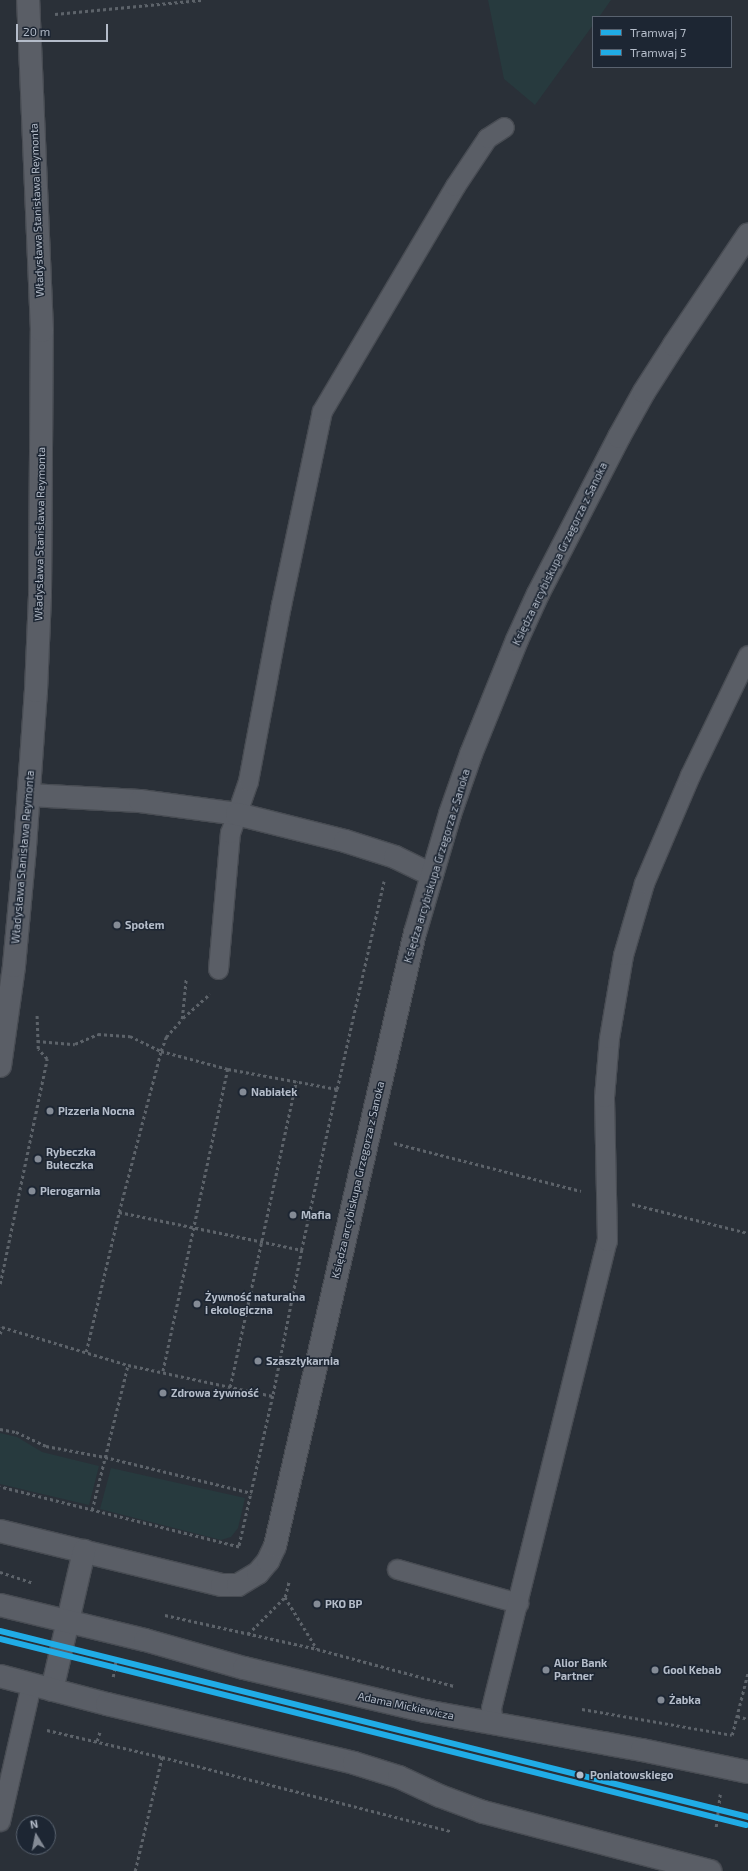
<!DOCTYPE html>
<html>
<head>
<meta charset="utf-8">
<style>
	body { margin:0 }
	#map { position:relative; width:748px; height:1871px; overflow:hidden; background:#2a3038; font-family:"Exo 2",sans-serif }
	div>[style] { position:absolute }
	.green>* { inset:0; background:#273a3e }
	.path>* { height:2.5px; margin-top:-1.25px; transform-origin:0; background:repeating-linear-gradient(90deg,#5d636a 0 3px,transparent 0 6px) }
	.roads { filter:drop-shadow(1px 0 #484c53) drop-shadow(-1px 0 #484c53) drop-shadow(0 1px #484c53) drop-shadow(0 -1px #484c53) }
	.service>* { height:19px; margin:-9.5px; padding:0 9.5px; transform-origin:9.5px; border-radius:9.5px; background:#5a5e66 }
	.minor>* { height:22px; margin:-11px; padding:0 11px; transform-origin:11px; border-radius:11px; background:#5a5e66 }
	.tertiary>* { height:22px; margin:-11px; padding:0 11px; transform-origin:11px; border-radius:11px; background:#5a5e66 }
	.tram-1>* { height:6px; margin:-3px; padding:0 3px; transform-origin:3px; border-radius:3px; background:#20ace6 }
	.tram-2>* { height:6px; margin:-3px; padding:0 3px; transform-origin:3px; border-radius:3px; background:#20ace6 }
	.dots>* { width:11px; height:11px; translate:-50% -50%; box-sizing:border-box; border:2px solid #1d2633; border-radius:50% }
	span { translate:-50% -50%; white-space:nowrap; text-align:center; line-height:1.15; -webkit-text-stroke:3px #1d2633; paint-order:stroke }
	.street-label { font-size:11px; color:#b4bcc9 }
	.poi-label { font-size:11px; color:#b4bcc9; font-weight:700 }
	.left { translate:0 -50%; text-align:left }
	.stop-label { font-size:11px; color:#b4bcc9; font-weight:700 }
	.legend { position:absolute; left:592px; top:16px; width:140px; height:52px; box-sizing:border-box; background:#1d2633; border:1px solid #59626f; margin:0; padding:5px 7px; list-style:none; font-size:12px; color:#b4bcc9 }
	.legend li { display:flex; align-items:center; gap:8px; height:20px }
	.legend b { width:20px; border:1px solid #59626f }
	.north { position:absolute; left:16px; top:1815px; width:40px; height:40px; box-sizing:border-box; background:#1d2633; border:1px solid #59626f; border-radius:50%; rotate:350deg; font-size:11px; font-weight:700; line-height:16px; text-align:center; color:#b4bcc9 }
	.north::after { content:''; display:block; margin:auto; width:14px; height:18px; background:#848b96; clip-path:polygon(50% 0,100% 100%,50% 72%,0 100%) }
	.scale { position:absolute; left:16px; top:24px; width:92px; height:18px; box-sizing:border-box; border:2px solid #b4bcc9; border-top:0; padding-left:5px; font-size:12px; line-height:14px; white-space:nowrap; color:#b4bcc9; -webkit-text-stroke:3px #1d2633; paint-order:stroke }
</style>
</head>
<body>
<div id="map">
	<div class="green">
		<div style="clip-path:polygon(488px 0,611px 0,599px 17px,593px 17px,593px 25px,535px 105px,504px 79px)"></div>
		<div style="clip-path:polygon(0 1433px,17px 1437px,42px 1452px,99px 1466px,89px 1505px,0 1484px)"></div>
		<div style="clip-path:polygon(111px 1468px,245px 1498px,238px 1528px,231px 1537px,221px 1540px,100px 1509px)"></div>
	</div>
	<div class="path">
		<div style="left:55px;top:14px;width:147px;rotate:-5.5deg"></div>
		<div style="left:183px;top:1018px;width:36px;rotate:-42deg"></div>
		<div style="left:37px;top:1041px;width:38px;rotate:5deg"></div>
		<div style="left:75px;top:1044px;width:25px;rotate:-23deg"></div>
		<div style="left:98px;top:1034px;width:32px;rotate:4deg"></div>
		<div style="left:130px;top:1036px;width:34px;rotate:26deg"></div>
		<div style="left:161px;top:1051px;width:15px;rotate:-70deg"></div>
		<div style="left:166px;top:1037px;width:24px;rotate:-48deg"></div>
		<div style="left:182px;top:1019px;width:40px;rotate:-84.3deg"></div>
		<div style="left:228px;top:1069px;width:111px;rotate:10.4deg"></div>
		<div style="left:337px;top:1089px;width:165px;rotate:102.3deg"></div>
		<div style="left:337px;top:1089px;width:213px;rotate:-77.3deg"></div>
		<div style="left:394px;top:1143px;width:193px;rotate:14.4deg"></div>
		<div style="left:632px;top:1204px;width:120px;rotate:14deg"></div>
		<div style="left:119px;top:1212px;width:166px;rotate:-75.4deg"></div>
		<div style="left:161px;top:1051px;width:69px;rotate:15deg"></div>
		<div style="left:228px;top:1069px;width:310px;rotate:102.1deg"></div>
		<div style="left:0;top:1284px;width:230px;rotate:-78.2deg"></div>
		<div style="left:47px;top:1059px;width:13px;rotate:-132deg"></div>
		<div style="left:38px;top:1049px;width:35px;rotate:-92deg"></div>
		<div style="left:0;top:1334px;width:7px;rotate:-74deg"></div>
		<div style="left:2px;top:1327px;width:132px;rotate:16.8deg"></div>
		<div style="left:128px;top:1365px;width:148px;rotate:12.1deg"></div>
		<div style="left:273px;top:1396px;width:155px;rotate:102.7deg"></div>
		<div style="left:239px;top:1547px;width:246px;rotate:-165.9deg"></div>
		<div style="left:86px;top:1352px;width:144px;rotate:-76.7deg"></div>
		<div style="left:119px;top:1212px;width:187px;rotate:11.7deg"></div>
		<div style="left:302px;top:1250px;width:149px;rotate:101.2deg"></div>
		<div style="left:230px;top:1387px;width:313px;rotate:-77.8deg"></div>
		<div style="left:0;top:1429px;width:16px;rotate:11deg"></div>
		<div style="left:16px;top:1432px;width:33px;rotate:25deg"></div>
		<div style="left:46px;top:1446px;width:60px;rotate:10.6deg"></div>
		<div style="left:105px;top:1457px;width:151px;rotate:13.8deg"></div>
		<div style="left:92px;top:1510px;width:149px;rotate:-76.1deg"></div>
		<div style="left:0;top:1572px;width:35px;rotate:18deg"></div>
		<div style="left:285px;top:1597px;width:61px;rotate:58.4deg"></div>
		<div style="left:165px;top:1615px;width:156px;rotate:12.6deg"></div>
		<div style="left:317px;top:1649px;width:142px;rotate:15.1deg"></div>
		<div style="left:248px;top:1634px;width:52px;rotate:-45deg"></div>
		<div style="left:285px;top:1597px;width:16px;rotate:-76deg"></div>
		<div style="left:113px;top:1677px;width:17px;rotate:-80deg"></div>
		<div style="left:582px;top:1709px;width:152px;rotate:9.8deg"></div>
		<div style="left:732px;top:1735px;width:65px;rotate:-75.7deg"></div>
		<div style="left:737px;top:1716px;width:11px;rotate:15deg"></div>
		<div style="left:47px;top:1730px;width:118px;rotate:13.2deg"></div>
		<div style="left:162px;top:1757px;width:298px;rotate:14.4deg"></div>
		<div style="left:97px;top:1741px;width:10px;rotate:-73deg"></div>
		<div style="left:716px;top:1827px;width:33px;rotate:-83deg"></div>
		<div style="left:135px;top:1871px;width:117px;rotate:-76.7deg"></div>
	</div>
	<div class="roads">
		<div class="service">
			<div style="left:218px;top:969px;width:137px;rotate:-85deg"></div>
			<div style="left:230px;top:833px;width:55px;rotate:-70.9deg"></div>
			<div style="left:248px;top:781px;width:179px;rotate:-79.4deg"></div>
			<div style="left:281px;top:605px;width:198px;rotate:-78.1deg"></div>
			<div style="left:322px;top:411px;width:261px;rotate:-59.4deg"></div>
			<div style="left:455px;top:186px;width:58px;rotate:-56.3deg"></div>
			<div style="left:487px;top:138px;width:20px;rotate:-33deg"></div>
			<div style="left:397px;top:1569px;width:126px;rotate:15.7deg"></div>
			<div style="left:493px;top:1723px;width:15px;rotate:-98deg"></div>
			<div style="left:491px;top:1708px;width:481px;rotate:-76.1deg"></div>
			<div style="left:607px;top:1241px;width:144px;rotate:-91.2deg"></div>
			<div style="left:604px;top:1097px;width:59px;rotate:-85.2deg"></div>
			<div style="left:609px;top:1038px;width:84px;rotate:-80.4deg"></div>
			<div style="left:623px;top:955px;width:75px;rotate:-73.7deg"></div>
			<div style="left:644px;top:883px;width:117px;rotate:-66.9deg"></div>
			<div style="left:690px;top:775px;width:133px;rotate:-64.2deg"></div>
			<div style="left:0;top:1821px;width:140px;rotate:-77.2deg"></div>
		</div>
		<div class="minor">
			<div style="left:29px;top:795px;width:111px;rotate:3.1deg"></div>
			<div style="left:140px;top:801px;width:98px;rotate:7.6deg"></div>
			<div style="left:237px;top:814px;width:111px;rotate:14deg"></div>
			<div style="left:345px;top:841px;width:52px;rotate:17.7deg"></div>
			<div style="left:395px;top:857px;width:41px;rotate:25.9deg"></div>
			<div style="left:0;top:1066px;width:101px;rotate:-82deg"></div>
			<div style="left:14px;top:966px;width:120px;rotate:-84.7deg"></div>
			<div style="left:25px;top:847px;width:156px;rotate:-86deg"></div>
			<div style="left:36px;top:691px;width:96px;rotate:-87.6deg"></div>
			<div style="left:40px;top:595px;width:264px;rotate:-89.6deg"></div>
			<div style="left:42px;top:331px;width:331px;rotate:-92.4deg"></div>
			<div style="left:0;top:1531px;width:228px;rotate:13.7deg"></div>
			<div style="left:222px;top:1585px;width:16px"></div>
			<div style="left:238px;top:1585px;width:23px;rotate:-31deg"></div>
			<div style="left:258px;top:1573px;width:16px;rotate:-50deg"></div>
			<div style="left:268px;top:1561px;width:17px;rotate:-65deg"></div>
			<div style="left:275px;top:1546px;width:629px;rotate:-77.14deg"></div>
			<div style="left:415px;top:933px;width:124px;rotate:-73.6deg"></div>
			<div style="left:450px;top:814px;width:64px;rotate:-70.7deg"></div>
			<div style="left:471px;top:754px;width:123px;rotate:-68deg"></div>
			<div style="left:517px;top:640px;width:51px;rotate:-65.5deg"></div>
			<div style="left:538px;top:594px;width:177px;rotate:-62.7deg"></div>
			<div style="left:619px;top:437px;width:51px;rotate:-60.9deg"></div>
			<div style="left:644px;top:392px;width:56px;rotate:-57.4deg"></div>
			<div style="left:674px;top:345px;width:133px;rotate:-56.1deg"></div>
			<div style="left:52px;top:1690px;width:143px;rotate:-77deg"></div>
		</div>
		<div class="tertiary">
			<div style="left:0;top:1605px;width:149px;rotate:13.6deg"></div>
			<div style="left:145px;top:1640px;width:103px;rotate:15.8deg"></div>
			<div style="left:244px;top:1668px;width:186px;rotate:13.4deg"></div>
			<div style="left:425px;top:1711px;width:220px;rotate:10.2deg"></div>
			<div style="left:642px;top:1750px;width:108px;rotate:11.7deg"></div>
			<div style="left:0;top:1676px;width:111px;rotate:14.7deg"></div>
			<div style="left:107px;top:1704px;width:254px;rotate:13.4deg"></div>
			<div style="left:354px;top:1763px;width:47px;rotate:17.3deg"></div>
			<div style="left:399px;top:1777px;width:45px;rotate:24.9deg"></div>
			<div style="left:440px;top:1796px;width:46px;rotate:20.4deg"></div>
			<div style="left:483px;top:1812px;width:235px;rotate:14.6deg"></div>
		</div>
	</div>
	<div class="tram-1">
		<div style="left:0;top:1631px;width:771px;rotate:13.96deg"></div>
	</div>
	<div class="tram-2">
		<div style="left:0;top:1639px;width:769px;rotate:14deg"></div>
	</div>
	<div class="dots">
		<div style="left:117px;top:925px;background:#848b96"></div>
		<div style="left:243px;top:1092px;background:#848b96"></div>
		<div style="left:50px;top:1111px;background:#848b96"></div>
		<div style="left:38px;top:1159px;background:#848b96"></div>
		<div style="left:32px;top:1191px;background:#848b96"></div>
		<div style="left:293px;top:1215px;background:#848b96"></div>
		<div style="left:197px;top:1304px;background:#848b96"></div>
		<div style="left:258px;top:1361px;background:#848b96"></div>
		<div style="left:163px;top:1393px;background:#848b96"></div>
		<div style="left:317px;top:1604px;background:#848b96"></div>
		<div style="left:546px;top:1670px;background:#848b96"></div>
		<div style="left:655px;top:1670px;background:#848b96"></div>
		<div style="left:661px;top:1700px;background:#848b96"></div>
		<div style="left:580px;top:1775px;background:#b4bcc9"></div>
	</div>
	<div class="street-label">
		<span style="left:37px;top:210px;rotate:-92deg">Władysława Stanisława Reymonta</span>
		<span style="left:40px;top:534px;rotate:-89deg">Władysława Stanisława Reymonta</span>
		<span style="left:560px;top:554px;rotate:-64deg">Księdza arcybiskupa Grzegorza z Sanoka</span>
		<span style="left:23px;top:857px;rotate:-85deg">Władysława Stanisława Reymonta</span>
		<span style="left:437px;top:866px;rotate:-73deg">Księdza arcybiskupa Grzegorza z Sanoka</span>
		<span style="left:358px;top:1180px;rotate:-77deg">Księdza arcybiskupa Grzegorza z Sanoka</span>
		<span style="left:406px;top:1706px;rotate:12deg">Adama Mickiewicza</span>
	</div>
	<div class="poi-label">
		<span class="left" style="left:125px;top:925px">Społem</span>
		<span class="left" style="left:251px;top:1092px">Nabiałek</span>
		<span class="left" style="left:58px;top:1111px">Pizzeria Nocna</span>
		<span class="left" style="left:46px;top:1159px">Rybeczka<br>Bułeczka</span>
		<span class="left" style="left:40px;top:1191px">Pierogarnia</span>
		<span class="left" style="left:301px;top:1215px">Mafia</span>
		<span class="left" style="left:205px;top:1304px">Żywność naturalna<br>i ekologiczna</span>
		<span class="left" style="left:266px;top:1361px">Szaszłykarnia</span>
		<span class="left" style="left:171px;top:1393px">Zdrowa żywność</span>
		<span class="left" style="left:325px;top:1604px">PKO BP</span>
		<span class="left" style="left:554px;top:1670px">Alior Bank<br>Partner</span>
		<span class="left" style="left:663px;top:1670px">Gool Kebab</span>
		<span class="left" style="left:669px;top:1700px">Żabka</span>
	</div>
	<div class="stop-label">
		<span class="left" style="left:590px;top:1775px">Poniatowskiego</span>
	</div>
	<ul class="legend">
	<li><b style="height:5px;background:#20ace6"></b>Tramwaj 7</li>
	<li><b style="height:5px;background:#20ace6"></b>Tramwaj 5</li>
	</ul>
	<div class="north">N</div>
	<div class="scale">20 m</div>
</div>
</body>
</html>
